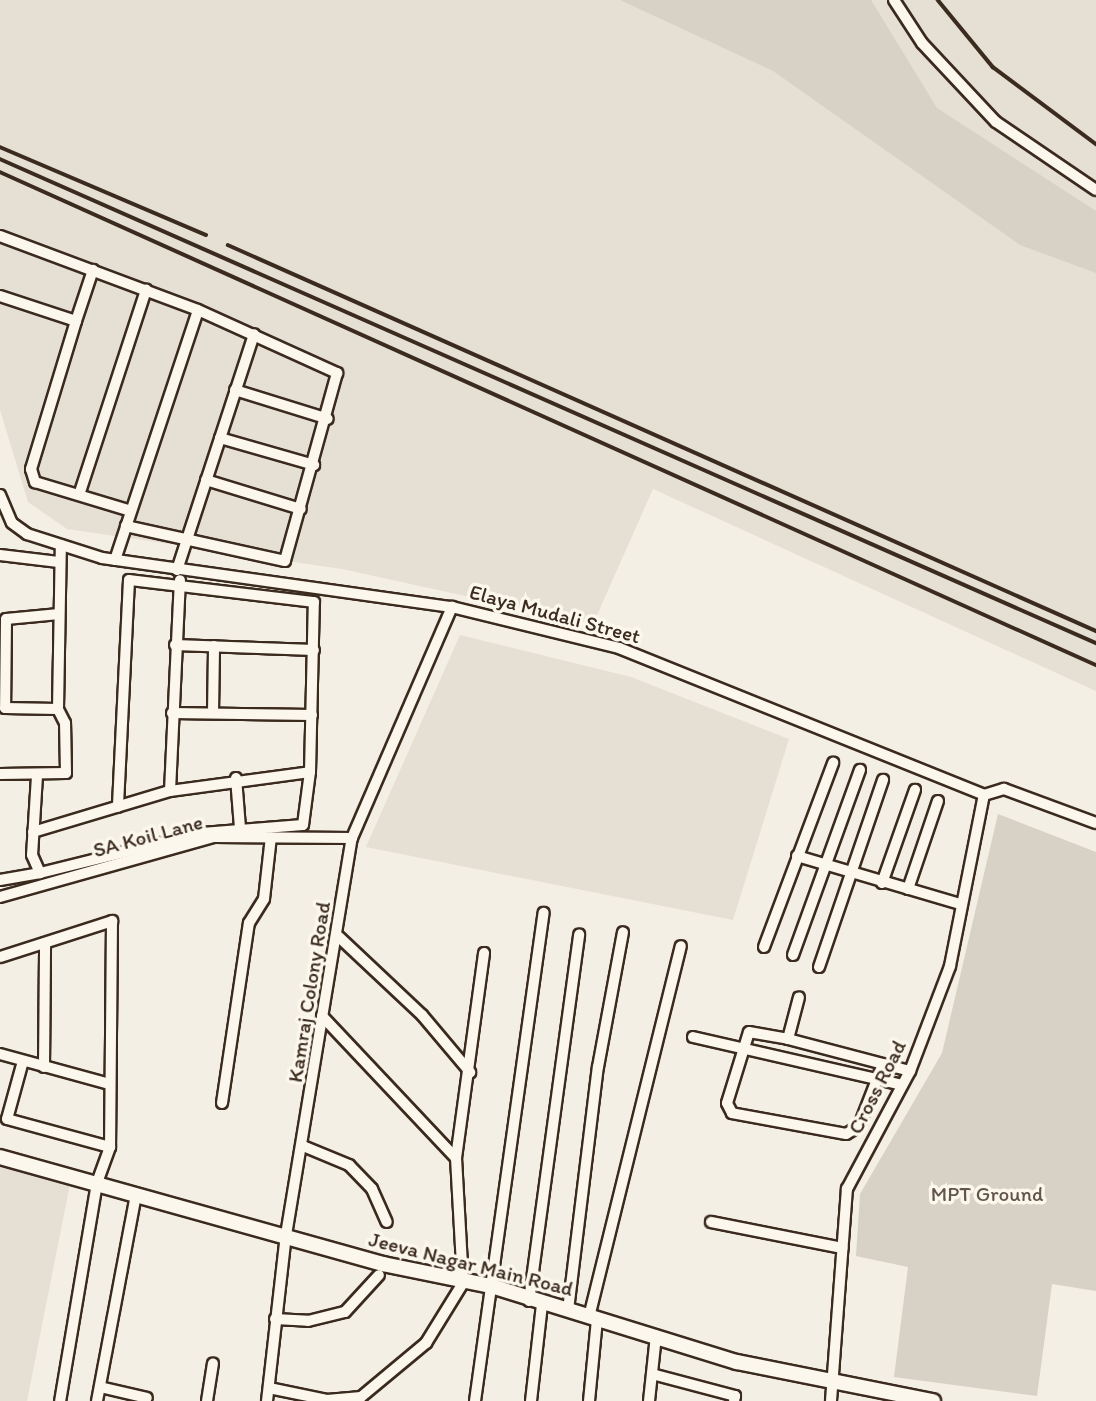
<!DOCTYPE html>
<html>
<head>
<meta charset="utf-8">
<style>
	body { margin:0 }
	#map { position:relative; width:1096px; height:1401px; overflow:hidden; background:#f3efe4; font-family:Itim,sans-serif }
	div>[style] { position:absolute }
	.built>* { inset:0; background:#e5dfd4 }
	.green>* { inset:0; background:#d8d1c6 }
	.roads { filter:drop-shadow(2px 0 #3b2a1e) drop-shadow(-2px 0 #3b2a1e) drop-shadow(0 2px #3b2a1e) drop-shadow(0 -2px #3b2a1e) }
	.street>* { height:10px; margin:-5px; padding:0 5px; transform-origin:5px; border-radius:5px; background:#fbf7ec }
	.secondary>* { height:14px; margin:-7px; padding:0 7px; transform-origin:7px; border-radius:7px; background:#fbf7ec }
	.rail>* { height:3.5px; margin:-1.75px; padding:0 1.75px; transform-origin:1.75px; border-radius:1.75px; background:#3b2a1e }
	span { translate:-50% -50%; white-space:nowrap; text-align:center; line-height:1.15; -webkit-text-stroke:7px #fbf7ec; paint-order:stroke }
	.street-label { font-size:21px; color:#3b2a1e }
	.park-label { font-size:21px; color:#625448 }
</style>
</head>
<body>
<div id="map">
	<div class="built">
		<div style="clip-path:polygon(0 0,1096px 0,1096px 691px,653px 489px,593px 624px,342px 569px,67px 529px,28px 502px,0 410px)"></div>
		<div style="clip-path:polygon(460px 635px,631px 677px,789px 739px,733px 920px,366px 847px)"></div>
		<div style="clip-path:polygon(0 1167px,70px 1184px,27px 1401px,0 1401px)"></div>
	</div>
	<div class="green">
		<div style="clip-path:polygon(620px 0,871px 0,937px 108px,1096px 211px,1096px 273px,1020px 245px,773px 71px)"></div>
		<div style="clip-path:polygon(998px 814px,1096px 852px,1096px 1291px,1052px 1284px,1037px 1396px,894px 1377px,908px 1267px,856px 1256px,860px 1194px,942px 1053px)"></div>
	</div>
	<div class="roads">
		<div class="street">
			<div style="left:894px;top:0;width:51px;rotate:56.9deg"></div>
			<div style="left:922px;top:43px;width:108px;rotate:46.9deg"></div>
			<div style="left:996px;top:122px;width:121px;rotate:34.2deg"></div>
			<div style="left:0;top:236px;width:211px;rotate:20.5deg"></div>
			<div style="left:198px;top:310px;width:153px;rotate:24.4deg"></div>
			<div style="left:337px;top:373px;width:195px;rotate:105.5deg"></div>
			<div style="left:285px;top:561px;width:163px;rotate:-167.6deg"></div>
			<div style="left:0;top:296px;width:80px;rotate:18.2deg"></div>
			<div style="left:76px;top:321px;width:155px;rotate:106.9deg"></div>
			<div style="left:31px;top:469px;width:14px;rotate:73deg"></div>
			<div style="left:35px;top:482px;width:100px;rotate:16.8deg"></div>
			<div style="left:76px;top:321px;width:54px;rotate:-71.6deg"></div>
			<div style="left:235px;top:390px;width:97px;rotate:17.3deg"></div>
			<div style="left:220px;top:438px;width:98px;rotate:16deg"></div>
			<div style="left:206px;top:480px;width:99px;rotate:17deg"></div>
			<div style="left:80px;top:492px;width:213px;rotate:-71.9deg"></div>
			<div style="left:0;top:495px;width:30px;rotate:67deg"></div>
			<div style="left:12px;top:523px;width:19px;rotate:36deg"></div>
			<div style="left:27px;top:534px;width:79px;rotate:17.7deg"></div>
			<div style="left:102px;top:558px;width:353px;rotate:8deg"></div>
			<div style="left:452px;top:607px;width:172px;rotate:13.8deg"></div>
			<div style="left:619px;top:648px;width:393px;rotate:21.9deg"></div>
			<div style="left:984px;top:795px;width:21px;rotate:-17deg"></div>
			<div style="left:1004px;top:789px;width:98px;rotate:20.3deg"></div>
			<div style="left:0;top:555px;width:59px;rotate:6.8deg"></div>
			<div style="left:115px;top:560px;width:263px;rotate:-71.6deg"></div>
			<div style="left:177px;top:570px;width:248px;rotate:-71.9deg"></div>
			<div style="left:59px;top:614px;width:53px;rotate:174.6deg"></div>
			<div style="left:6px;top:619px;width:89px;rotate:90.6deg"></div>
			<div style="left:5px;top:708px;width:53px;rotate:1.1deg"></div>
			<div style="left:58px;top:709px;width:164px;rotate:-89deg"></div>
			<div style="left:175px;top:645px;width:139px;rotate:2.1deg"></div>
			<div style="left:172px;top:713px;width:140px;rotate:0.8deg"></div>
			<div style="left:213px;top:713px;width:67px;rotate:-89.1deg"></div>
			<div style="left:0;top:774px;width:66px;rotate:-0.9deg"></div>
			<div style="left:66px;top:773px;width:50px;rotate:-91.1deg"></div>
			<div style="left:65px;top:723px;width:16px;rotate:-117deg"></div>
			<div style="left:37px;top:776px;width:79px;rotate:93.6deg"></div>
			<div style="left:32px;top:855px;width:20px;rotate:66deg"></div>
			<div style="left:40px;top:873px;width:167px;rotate:-13.9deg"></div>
			<div style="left:202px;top:833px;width:101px;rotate:-4.5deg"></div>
			<div style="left:303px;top:825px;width:53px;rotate:-82.5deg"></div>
			<div style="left:310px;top:772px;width:170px;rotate:-88.7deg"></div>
			<div style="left:314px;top:602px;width:186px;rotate:-173.2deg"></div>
			<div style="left:129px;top:580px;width:227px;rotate:92.8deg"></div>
			<div style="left:236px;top:778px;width:50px;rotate:85.4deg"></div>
			<div style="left:170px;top:791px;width:211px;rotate:-87.3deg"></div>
			<div style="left:33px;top:832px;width:143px;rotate:-16.7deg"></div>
			<div style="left:170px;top:791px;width:141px;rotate:-7.7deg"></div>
			<div style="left:797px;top:856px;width:170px;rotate:16.4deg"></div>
			<div style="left:0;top:880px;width:41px;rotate:-9.9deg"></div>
			<div style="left:882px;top:883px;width:99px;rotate:-70.5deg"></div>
			<div style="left:908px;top:889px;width:93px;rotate:-71.2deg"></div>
			<div style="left:0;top:897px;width:222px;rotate:-15.7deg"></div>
			<div style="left:214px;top:837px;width:138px;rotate:0.4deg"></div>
			<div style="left:339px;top:937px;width:114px;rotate:43.2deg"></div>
			<div style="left:422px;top:1015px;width:75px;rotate:49.9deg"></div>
			<div style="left:764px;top:947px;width:197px;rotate:-69.4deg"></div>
			<div style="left:793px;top:955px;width:197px;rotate:-70.1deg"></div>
			<div style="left:0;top:957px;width:118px;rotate:-17.8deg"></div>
			<div style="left:112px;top:921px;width:226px;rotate:90.5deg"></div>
			<div style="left:110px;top:1147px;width:38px;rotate:110deg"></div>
			<div style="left:97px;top:1183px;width:221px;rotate:99.6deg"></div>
			<div style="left:819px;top:967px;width:198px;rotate:-71.1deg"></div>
			<div style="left:322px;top:1016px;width:195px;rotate:46.7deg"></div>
			<div style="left:693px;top:1037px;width:211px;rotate:12.9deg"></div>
			<div style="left:788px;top:1039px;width:43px;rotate:-75.3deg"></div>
			<div style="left:0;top:1054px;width:114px;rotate:15.3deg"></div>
			<div style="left:23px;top:1061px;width:60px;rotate:105.4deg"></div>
			<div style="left:7px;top:1119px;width:107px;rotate:15.2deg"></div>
			<div style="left:883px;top:1064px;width:66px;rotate:111.2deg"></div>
			<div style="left:859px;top:1126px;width:15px;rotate:148deg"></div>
			<div style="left:846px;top:1134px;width:116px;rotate:-169.6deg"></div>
			<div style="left:732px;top:1113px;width:11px;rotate:-117deg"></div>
			<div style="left:727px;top:1103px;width:74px;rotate:-72.8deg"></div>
			<div style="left:749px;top:1032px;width:40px;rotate:10deg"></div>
			<div style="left:788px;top:1039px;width:126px;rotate:14.7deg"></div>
			<div style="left:44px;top:1067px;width:124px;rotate:-89.5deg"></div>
			<div style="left:222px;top:1103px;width:182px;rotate:-81.5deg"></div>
			<div style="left:249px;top:923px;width:28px;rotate:-58deg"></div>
			<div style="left:264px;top:899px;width:62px;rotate:-83.6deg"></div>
			<div style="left:303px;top:1146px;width:50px;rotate:22.4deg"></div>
			<div style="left:349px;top:1165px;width:33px;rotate:46deg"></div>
			<div style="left:372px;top:1189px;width:36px;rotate:66deg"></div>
			<div style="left:711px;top:1222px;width:134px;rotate:11.2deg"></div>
			<div style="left:529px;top:1301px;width:370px;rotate:-82.2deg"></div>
			<div style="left:568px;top:1310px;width:245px;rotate:-83deg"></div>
			<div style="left:598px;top:1067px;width:137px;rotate:-79.5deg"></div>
			<div style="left:589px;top:1317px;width:382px;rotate:-76.1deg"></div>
			<div style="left:275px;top:1319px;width:33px;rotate:3deg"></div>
			<div style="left:308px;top:1321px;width:38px;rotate:-14deg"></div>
			<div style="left:345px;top:1312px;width:50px;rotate:-47.4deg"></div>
			<div style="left:652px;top:1374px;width:86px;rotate:14.8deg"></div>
			<div style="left:735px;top:1396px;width:5px;rotate:101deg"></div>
			<div style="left:100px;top:1387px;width:48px;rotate:13.2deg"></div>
			<div style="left:269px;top:1388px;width:59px;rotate:11.7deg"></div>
			<div style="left:327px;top:1400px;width:34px;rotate:-5deg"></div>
			<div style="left:361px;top:1397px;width:85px;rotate:-39.7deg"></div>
			<div style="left:426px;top:1343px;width:70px;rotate:-58.3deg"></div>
			<div style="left:463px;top:1283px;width:125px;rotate:-93.2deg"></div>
			<div style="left:456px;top:1158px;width:207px;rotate:-82.2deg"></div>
			<div style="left:97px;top:1401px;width:211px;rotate:-79.3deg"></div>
			<div style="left:207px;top:1401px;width:38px;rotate:-81deg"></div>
			<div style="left:267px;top:1401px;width:167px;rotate:-83.5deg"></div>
			<div style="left:286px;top:1235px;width:402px;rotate:-80.6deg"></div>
			<div style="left:352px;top:838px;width:252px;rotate:-66.6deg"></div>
			<div style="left:475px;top:1401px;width:493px;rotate:-82deg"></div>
			<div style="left:531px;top:1401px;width:97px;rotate:-83.5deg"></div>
			<div style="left:589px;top:1401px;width:81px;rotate:-84.4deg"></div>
			<div style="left:649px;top:1401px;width:66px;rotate:-83.9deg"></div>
			<div style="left:831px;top:1401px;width:213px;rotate:-85.7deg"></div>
			<div style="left:847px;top:1189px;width:134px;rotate:-61.9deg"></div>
			<div style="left:910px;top:1071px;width:112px;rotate:-69.1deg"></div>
			<div style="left:950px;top:966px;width:174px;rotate:-78.8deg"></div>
		</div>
		<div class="secondary">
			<div style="left:0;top:1157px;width:398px;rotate:15.6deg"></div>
			<div style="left:383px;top:1264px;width:110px;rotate:11.5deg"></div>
			<div style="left:491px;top:1286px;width:257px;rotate:17.2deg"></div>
			<div style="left:737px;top:1362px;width:200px;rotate:11.3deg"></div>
		</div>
	</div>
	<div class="rail">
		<div style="left:938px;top:0;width:87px;rotate:50.6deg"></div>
		<div style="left:993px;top:67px;width:129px;rotate:36.8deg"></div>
		<div style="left:0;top:147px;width:224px;rotate:23.1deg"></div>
		<div style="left:0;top:159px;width:1198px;rotate:23.83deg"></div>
		<div style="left:0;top:172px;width:1202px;rotate:24.22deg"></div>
		<div style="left:228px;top:245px;width:950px;rotate:23.97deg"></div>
	</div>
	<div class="street-label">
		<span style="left:555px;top:614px;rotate:15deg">Elaya Mudali Street</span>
		<span style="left:148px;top:836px;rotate:-15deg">SA Koil Lane</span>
		<span style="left:309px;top:992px;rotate:-81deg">Kamraj Colony Road</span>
		<span style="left:877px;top:1087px;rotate:-63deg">Cross Road</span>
		<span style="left:471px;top:1264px;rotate:14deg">Jeeva Nagar Main Road</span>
	</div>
	<div class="park-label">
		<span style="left:987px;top:1194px">MPT Ground</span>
	</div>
</div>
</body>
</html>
